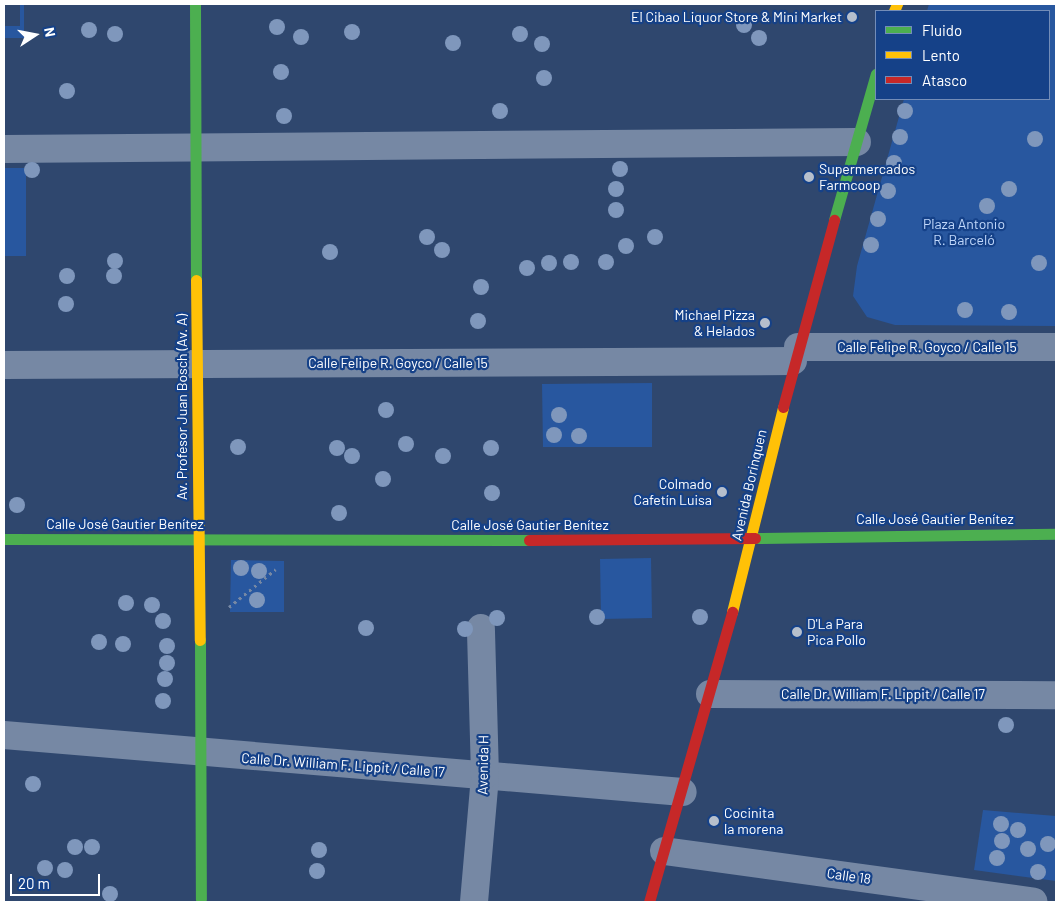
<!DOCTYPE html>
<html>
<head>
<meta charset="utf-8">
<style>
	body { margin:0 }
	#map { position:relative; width:1060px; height:906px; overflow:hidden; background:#2f476e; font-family:Barlow,sans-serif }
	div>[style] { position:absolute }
	.green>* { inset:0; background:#28579f }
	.path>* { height:3px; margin-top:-1.5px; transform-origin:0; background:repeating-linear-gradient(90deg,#7688a4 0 2.5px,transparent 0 6.5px) }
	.street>* { height:28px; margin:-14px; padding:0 14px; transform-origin:14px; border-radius:14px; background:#7688a4 }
	.fast>* { height:11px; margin:-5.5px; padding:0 5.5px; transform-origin:5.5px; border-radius:5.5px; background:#4caf50 }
	.slow>* { height:11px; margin:-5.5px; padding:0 5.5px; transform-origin:5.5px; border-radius:5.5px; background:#ffc107 }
	.jam>* { height:11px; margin:-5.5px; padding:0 5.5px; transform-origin:5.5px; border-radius:5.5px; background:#c62828 }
	.trees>* { width:16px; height:16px; margin:-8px; border-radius:50%; background:#7f97bc }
	.dots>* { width:14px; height:14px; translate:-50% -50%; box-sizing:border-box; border:2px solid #154188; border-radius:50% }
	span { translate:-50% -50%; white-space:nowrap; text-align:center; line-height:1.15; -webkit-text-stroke:4.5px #154188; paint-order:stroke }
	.poi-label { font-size:14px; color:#fff }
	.right { translate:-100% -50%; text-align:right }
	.left { translate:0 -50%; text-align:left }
	.park-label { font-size:14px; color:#c1d8fb }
	.street-label { font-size:14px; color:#fff }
	.frame { position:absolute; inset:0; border:5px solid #fff; pointer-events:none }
	.legend { position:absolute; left:875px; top:10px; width:175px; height:90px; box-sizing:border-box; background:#154188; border:1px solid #738db8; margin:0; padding:6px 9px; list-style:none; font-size:15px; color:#fff }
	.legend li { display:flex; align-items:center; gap:10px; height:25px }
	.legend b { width:25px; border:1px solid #738db8 }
	.north { position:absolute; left:10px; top:10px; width:50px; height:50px; -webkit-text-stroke:4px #154188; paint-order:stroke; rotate:79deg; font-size:14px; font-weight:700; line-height:20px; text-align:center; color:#fff }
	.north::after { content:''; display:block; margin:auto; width:18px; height:22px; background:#fff; clip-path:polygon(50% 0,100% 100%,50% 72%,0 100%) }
	.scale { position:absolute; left:10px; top:874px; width:90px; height:22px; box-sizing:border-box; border:2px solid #fff; border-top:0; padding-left:6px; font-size:15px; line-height:18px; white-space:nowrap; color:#fff; -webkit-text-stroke:4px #154188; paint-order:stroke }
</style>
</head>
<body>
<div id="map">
	<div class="green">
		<div style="clip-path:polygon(20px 4px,24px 4px,24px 38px,4px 38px,4px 26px,20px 26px)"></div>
		<div style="clip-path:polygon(929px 4px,1056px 4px,1056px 326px,895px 325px,867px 317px,853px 296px,857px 266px,904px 99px,1049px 99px,1049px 11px,927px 11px)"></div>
		<div style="clip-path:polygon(4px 168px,26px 168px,26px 256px,4px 256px)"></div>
		<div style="clip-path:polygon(652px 383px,652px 447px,543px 447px,542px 384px)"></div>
		<div style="clip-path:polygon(651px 558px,652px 618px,601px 619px,600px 559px)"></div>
		<div style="clip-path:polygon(231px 560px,284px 561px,284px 612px,230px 612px)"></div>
		<div style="clip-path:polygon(983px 810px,1056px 816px,1056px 881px,974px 870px)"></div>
	</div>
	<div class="path">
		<div style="left:229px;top:607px;width:60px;rotate:-39deg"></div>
	</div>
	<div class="street">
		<div style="left:4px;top:149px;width:853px;rotate:-0.47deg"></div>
		<div style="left:798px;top:347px;width:258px"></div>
		<div style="left:4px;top:365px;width:789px;rotate:-0.29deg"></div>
		<div style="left:710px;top:694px;width:346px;rotate:0.2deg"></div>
		<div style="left:4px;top:735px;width:681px;rotate:4.8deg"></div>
		<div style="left:664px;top:851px;width:373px;rotate:7.8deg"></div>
		<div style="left:474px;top:902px;width:127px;rotate:-85deg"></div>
		<div style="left:485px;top:775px;width:147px;rotate:-91.6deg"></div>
	</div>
	<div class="fast">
		<div style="left:195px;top:4px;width:276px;rotate:89.8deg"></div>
		<div style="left:834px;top:220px;width:152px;rotate:-74deg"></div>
		<div style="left:755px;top:538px;width:301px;rotate:-0.8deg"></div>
		<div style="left:4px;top:539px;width:525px;rotate:0.11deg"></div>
		<div style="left:200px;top:640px;width:259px;rotate:89.8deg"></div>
	</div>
	<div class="slow">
		<div style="left:894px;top:11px;width:8px;rotate:-67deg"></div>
		<div style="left:196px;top:280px;width:360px;rotate:89.4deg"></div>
		<div style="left:732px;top:612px;width:211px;rotate:-76deg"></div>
	</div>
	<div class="jam">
		<div style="left:783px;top:407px;width:194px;rotate:-74.7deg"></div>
		<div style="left:529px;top:540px;width:226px;rotate:-0.5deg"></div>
		<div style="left:649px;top:902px;width:302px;rotate:-74deg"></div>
	</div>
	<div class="trees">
		<div style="left:744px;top:25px"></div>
		<div style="left:277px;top:27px"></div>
		<div style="left:89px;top:30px"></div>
		<div style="left:352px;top:32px"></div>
		<div style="left:115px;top:34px"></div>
		<div style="left:520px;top:34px"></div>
		<div style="left:301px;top:37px"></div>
		<div style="left:759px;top:38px"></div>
		<div style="left:453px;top:43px"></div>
		<div style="left:542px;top:44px"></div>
		<div style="left:281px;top:72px"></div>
		<div style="left:544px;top:78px"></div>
		<div style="left:67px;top:91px"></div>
		<div style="left:500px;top:111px"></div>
		<div style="left:905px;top:111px"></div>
		<div style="left:284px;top:116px"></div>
		<div style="left:900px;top:137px"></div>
		<div style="left:1035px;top:139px"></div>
		<div style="left:894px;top:163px"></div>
		<div style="left:620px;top:169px"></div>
		<div style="left:32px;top:170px"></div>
		<div style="left:616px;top:189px"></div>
		<div style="left:1009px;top:189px"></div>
		<div style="left:888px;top:191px"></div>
		<div style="left:987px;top:206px"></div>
		<div style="left:616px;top:210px"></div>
		<div style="left:878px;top:219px"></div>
		<div style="left:427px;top:237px"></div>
		<div style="left:655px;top:237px"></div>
		<div style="left:871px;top:245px"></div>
		<div style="left:626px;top:246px"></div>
		<div style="left:442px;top:250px"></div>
		<div style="left:330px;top:252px"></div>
		<div style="left:115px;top:261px"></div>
		<div style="left:571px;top:262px"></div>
		<div style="left:606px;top:262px"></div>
		<div style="left:549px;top:263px"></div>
		<div style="left:1039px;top:263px"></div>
		<div style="left:527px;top:268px"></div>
		<div style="left:67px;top:276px"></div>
		<div style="left:114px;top:276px"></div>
		<div style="left:481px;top:287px"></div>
		<div style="left:66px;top:304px"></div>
		<div style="left:965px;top:310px"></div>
		<div style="left:1009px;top:312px"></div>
		<div style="left:478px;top:321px"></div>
		<div style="left:386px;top:410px"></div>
		<div style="left:559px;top:415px"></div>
		<div style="left:554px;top:435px"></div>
		<div style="left:579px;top:436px"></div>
		<div style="left:406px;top:444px"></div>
		<div style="left:238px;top:447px"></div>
		<div style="left:337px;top:448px"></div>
		<div style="left:491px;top:448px"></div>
		<div style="left:352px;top:456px"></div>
		<div style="left:443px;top:456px"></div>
		<div style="left:383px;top:479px"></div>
		<div style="left:492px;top:493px"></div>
		<div style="left:17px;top:505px"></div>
		<div style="left:339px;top:513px"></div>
		<div style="left:241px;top:568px"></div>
		<div style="left:259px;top:571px"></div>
		<div style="left:257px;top:600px"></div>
		<div style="left:126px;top:603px"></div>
		<div style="left:152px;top:605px"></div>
		<div style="left:597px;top:617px"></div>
		<div style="left:700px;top:617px"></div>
		<div style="left:497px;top:618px"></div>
		<div style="left:163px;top:621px"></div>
		<div style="left:366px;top:628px"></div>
		<div style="left:465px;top:629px"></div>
		<div style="left:99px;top:642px"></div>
		<div style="left:123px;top:644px"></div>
		<div style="left:167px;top:646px"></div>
		<div style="left:167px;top:663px"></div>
		<div style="left:165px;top:679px"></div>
		<div style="left:163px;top:701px"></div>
		<div style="left:1006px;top:725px"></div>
		<div style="left:33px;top:784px"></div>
		<div style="left:1001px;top:824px"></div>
		<div style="left:1018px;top:830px"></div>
		<div style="left:1002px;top:841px"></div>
		<div style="left:1048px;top:844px"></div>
		<div style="left:75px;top:847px"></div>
		<div style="left:92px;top:847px"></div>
		<div style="left:1028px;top:849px"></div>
		<div style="left:319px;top:850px"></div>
		<div style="left:997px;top:858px"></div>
		<div style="left:45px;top:868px"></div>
		<div style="left:65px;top:870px"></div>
		<div style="left:317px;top:871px"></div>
		<div style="left:1038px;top:872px"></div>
		<div style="left:110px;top:894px"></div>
	</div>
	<div class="dots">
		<div style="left:852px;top:17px;background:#b6bfcc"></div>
		<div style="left:809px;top:177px;background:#b6bfcc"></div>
		<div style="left:765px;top:323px;background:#b6bfcc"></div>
		<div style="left:722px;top:492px;background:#b6bfcc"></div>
		<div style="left:797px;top:632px;background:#b6bfcc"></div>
		<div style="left:714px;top:821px;background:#b6bfcc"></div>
	</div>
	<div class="poi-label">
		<span class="right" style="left:842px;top:17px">El Cibao Liquor Store &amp; Mini Market</span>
		<span class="left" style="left:819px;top:177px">Supermercados<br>Farmcoop</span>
		<span class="right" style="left:755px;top:323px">Michael Pizza<br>&amp; Helados</span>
		<span class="right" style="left:712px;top:492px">Colmado<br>Cafetín Luisa</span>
		<span class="left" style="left:807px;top:632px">D'La Para<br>Pica Pollo</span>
		<span class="left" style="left:724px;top:821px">Cocinita<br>la morena</span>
	</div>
	<div class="park-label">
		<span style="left:964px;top:232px">Plaza Antonio<br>R. Barceló</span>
	</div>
	<div class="street-label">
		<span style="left:927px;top:347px">Calle Felipe R. Goyco / Calle 15</span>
		<span style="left:398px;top:363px">Calle Felipe R. Goyco / Calle 15</span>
		<span style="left:182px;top:407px;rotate:-90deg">Av. Profesor Juan Bosch (Av. A)</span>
		<span style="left:749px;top:485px;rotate:-77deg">Avenida Borinquen</span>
		<span style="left:935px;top:519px">Calle José Gautier Benítez</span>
		<span style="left:125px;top:524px">Calle José Gautier Benítez</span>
		<span style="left:530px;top:525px">Calle José Gautier Benítez</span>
		<span style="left:883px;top:694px">Calle Dr. William F. Lippit / Calle 17</span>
		<span style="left:343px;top:765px;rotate:4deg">Calle Dr. William F. Lippit / Calle 17</span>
		<span style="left:483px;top:765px;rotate:-89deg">Avenida H</span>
		<span style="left:849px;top:876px;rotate:8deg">Calle 18</span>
	</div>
	<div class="frame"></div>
	<ul class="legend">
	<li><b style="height:6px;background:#4caf50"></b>Fluido</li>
	<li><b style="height:6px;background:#ffc107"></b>Lento</li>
	<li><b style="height:6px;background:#c62828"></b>Atasco</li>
	</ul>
	<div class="north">N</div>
	<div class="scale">20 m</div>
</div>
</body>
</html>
